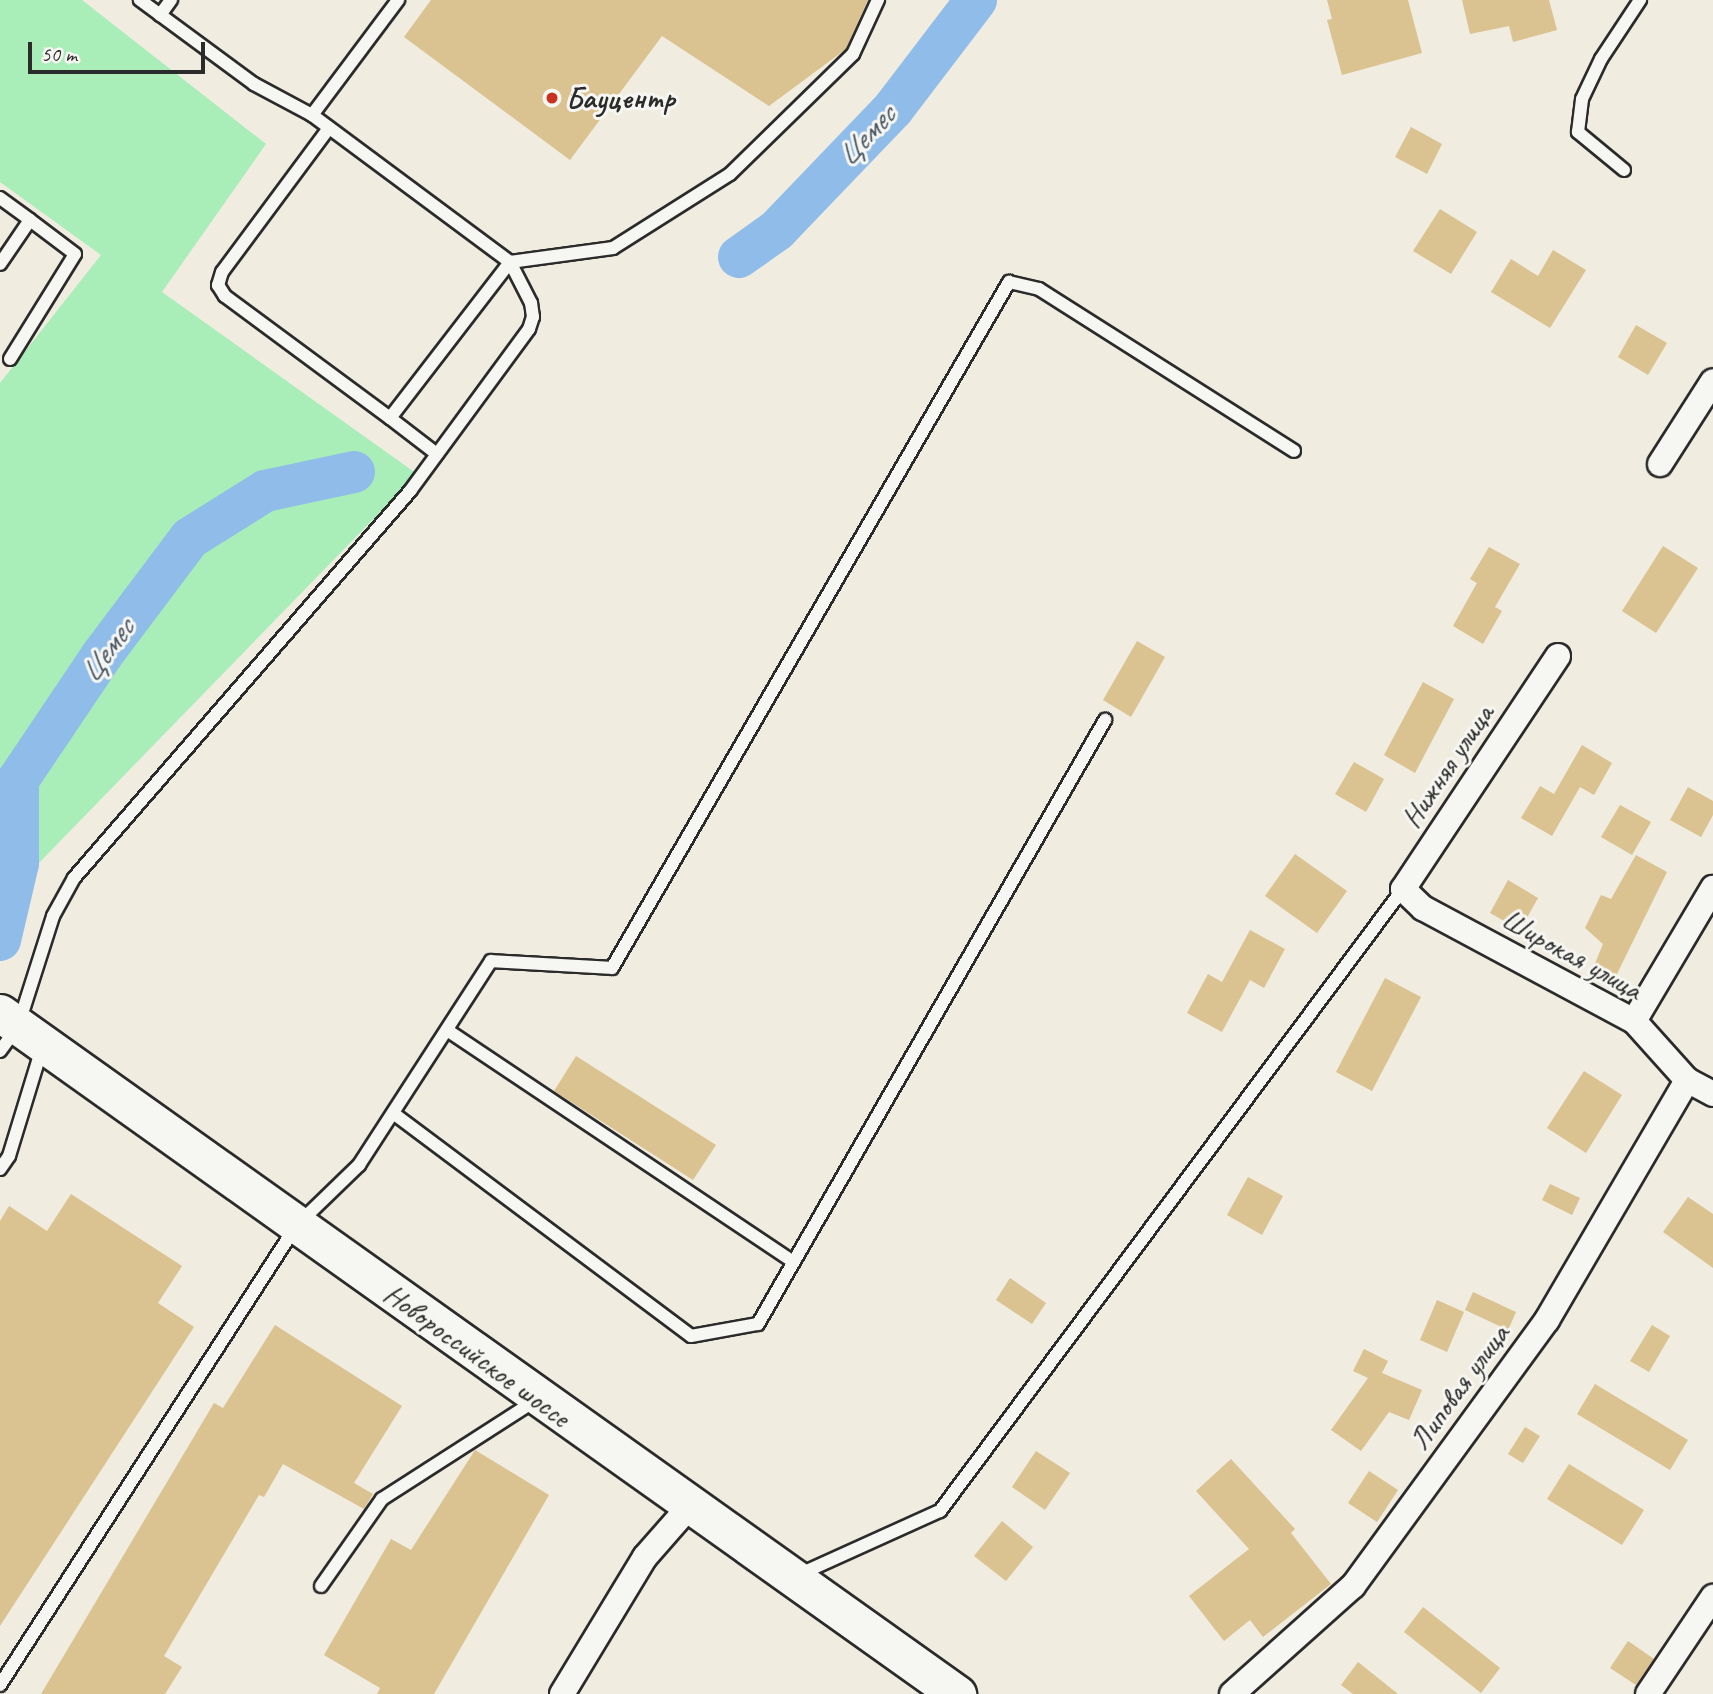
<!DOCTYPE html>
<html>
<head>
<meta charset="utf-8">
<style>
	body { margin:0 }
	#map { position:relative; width:1713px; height:1694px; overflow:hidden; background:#f0ecdf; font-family:Caveat,sans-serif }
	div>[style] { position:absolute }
	.green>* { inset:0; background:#a9edb9 }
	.river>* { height:42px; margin:-21px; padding:0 21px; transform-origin:21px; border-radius:21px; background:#8fbce9 }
	.building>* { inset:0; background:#dac291 }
	.roads { filter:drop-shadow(2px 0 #2b2b2b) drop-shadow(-2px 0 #2b2b2b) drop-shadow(0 2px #2b2b2b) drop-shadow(0 -2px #2b2b2b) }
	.lane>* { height:12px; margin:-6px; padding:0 6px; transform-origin:6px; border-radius:6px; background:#f6f6f2 }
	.street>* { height:24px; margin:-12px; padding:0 12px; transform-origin:12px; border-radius:12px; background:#f6f6f2 }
	.secondary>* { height:37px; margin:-18.5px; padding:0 18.5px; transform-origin:18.5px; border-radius:18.5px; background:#f6f6f2 }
	.dots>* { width:19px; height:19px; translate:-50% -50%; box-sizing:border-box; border:4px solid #f6f6f2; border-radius:50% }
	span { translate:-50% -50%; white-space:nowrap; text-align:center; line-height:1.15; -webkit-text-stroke:6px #f6f6f2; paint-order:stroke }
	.poi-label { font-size:30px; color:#2b2b2b; font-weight:700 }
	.left { translate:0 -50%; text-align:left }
	.street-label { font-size:30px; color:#2b2b2b }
	.water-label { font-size:32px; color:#495664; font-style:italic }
	.scale { position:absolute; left:28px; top:42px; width:177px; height:32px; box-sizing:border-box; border:4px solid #2b2b2b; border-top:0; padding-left:9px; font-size:21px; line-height:24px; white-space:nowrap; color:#2b2b2b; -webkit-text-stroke:5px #f6f6f2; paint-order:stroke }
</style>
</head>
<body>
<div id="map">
	<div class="green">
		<div style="clip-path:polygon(0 0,82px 0,266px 144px,162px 292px,417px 474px,0 903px,0 383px,101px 255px,0 182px)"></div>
	</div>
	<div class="river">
		<div style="left:739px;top:257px;width:47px;rotate:-35.4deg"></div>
		<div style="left:777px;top:230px;width:168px;rotate:-46.2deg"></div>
		<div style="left:893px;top:109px;width:137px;rotate:-52.7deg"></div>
		<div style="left:0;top:940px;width:79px;rotate:-76.8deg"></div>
		<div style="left:18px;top:863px;width:83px;rotate:-90deg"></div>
		<div style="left:18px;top:780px;width:151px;rotate:-56.1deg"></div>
		<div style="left:102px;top:655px;width:146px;rotate:-53.1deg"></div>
		<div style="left:190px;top:538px;width:89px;rotate:-32.1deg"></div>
		<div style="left:265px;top:491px;width:91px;rotate:-12.1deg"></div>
	</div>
	<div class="building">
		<div style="clip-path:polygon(431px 0,868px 0,846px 49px,769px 106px,662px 36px,570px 160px,404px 37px)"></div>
		<div style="clip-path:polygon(1327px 0,1408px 0,1422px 53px,1342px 75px,1327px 20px,1332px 19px)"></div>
		<div style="clip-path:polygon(1462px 0,1549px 0,1557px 30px,1513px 42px,1509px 26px,1470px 34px)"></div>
		<div style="clip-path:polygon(1411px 127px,1442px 144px,1427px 174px,1395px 157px)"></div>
		<div style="clip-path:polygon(1440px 209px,1477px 232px,1451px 274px,1413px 251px)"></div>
		<div style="clip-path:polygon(1553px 250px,1586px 270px,1550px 328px,1491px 292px,1511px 259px,1538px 276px)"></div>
		<div style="clip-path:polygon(1636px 325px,1667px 343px,1648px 375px,1618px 357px)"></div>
		<div style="clip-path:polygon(1663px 546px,1698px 568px,1656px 633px,1622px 611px)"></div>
		<div style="clip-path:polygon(1489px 547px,1520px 564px,1495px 607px,1502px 611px,1483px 644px,1453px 626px,1477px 583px,1470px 579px)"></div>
		<div style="clip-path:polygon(1137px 641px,1165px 657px,1131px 717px,1103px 700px)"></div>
		<div style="clip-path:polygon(1423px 682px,1454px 699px,1415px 773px,1384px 755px)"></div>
		<div style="clip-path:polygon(1582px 745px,1612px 763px,1594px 795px,1580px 787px,1552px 836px,1521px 818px,1540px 786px,1554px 794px)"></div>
		<div style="clip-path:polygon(1354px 762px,1384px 779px,1366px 812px,1335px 794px)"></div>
		<div style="clip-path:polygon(1688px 787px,1713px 801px,1713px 815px,1701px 837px,1670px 820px)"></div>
		<div style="clip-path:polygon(1620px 805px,1651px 822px,1632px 855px,1601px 837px)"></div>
		<div style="clip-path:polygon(1295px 854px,1347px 891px,1317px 933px,1265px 896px)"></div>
		<div style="clip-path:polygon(1636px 855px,1667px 872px,1613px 982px,1594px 966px,1603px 944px,1585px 928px,1601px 895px,1611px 899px)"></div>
		<div style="clip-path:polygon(1508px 880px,1538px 898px,1520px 930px,1490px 913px)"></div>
		<div style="clip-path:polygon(1250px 930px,1285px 949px,1264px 988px,1250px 980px,1222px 1032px,1187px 1013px,1208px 974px,1222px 982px)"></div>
		<div style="clip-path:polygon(1385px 978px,1421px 997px,1372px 1091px,1336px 1072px)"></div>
		<div style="clip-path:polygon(576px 1056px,716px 1145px,693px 1180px,554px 1091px)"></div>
		<div style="clip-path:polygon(1584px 1071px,1622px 1095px,1586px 1153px,1547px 1128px)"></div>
		<div style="clip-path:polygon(1248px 1177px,1283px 1196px,1262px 1235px,1227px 1215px)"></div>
		<div style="clip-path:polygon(1550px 1184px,1580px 1198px,1572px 1215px,1542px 1200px)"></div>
		<div style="clip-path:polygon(71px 1194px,182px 1266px,158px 1303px,194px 1327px,0 1626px,0 1221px,9px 1206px,47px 1231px)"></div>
		<div style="clip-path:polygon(1688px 1197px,1713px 1214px,1713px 1268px,1663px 1232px)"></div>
		<div style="clip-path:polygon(1010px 1278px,1046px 1303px,1032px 1324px,996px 1300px)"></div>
		<div style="clip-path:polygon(1473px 1292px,1516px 1312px,1508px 1330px,1465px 1310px)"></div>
		<div style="clip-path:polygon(1437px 1300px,1464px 1312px,1447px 1352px,1420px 1340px)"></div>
		<div style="clip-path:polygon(275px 1325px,402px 1406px,354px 1483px,373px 1494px,364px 1509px,283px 1464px,264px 1497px,259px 1495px,164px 1656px,182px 1667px,165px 1694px,41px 1694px,214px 1403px,223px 1408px)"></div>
		<div style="clip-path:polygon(1652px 1325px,1670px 1336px,1649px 1372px,1630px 1361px)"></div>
		<div style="clip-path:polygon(1364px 1349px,1388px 1361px,1382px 1373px,1422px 1390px,1409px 1420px,1389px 1412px,1361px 1451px,1331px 1430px,1368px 1378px,1353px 1371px)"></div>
		<div style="clip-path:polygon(1595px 1384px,1688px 1440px,1670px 1470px,1577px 1414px)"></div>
		<div style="clip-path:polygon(1525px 1427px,1540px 1436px,1523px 1463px,1508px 1454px)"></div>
		<div style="clip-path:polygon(475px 1450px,549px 1495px,434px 1694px,377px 1694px,380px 1688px,324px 1655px,391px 1539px,411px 1550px)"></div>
		<div style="clip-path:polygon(1036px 1451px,1070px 1473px,1045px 1510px,1012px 1487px)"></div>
		<div style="clip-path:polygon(1231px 1459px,1295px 1529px,1291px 1533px,1331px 1584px,1263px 1637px,1250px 1620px,1224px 1641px,1189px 1596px,1249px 1549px,1196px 1491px)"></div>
		<div style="clip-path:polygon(1569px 1464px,1644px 1510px,1622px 1545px,1547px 1499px)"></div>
		<div style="clip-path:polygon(1369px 1471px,1398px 1490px,1377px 1522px,1348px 1503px)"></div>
		<div style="clip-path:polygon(1002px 1521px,1033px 1547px,1006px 1581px,974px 1556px)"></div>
		<div style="clip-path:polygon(1423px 1607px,1500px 1668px,1481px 1693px,1404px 1632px)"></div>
		<div style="clip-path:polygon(1628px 1641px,1654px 1659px,1636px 1685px,1610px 1668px)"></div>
		<div style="clip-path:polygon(1358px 1662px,1398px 1694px,1353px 1694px,1341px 1685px)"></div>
	</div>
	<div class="roads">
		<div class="lane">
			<div style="left:160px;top:15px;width:19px;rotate:-54deg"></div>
			<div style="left:312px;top:115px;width:144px;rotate:-53.2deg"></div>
			<div style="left:329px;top:128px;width:179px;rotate:126.6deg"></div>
			<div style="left:222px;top:272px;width:14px;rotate:107deg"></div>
			<div style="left:218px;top:285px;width:13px;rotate:58deg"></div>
			<div style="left:225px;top:296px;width:205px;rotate:36.5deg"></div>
			<div style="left:390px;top:418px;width:197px;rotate:-52.4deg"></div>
			<div style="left:510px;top:262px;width:104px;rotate:-7.7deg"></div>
			<div style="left:613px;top:248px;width:138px;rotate:-32.3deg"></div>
			<div style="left:730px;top:174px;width:172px;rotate:-44.3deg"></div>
			<div style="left:853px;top:54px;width:60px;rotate:-65.2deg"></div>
			<div style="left:1624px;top:170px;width:60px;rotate:-140.4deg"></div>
			<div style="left:1578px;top:132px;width:33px;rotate:-83deg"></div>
			<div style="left:1582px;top:99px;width:44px;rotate:-64.6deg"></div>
			<div style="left:1601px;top:59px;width:71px;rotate:-56.5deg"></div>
			<div style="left:0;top:198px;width:37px;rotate:36deg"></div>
			<div style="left:30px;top:220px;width:53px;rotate:124.3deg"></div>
			<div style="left:10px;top:359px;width:123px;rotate:-58.2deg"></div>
			<div style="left:75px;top:254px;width:56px;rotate:-142.9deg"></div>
			<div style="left:390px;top:418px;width:59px;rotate:37.5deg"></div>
			<div style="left:447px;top:1030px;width:415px;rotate:33.8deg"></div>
			<div style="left:0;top:1051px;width:31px;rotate:-54deg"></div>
			<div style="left:18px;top:1026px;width:115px;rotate:-72.3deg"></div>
			<div style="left:53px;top:916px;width:43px;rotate:-61.1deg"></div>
			<div style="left:74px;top:878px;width:513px;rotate:-49.03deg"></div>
			<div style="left:410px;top:491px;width:201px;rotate:-53.7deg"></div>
			<div style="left:529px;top:329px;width:13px;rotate:-72deg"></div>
			<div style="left:533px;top:317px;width:14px;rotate:-98deg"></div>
			<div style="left:531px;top:303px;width:46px;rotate:-117.1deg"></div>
			<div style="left:510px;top:262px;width:247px;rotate:-143.4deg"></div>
			<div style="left:312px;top:115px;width:66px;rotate:-151.9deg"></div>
			<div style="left:254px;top:84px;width:142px;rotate:-143.6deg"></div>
			<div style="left:393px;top:1113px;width:372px;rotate:36.8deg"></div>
			<div style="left:691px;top:1336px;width:68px;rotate:-10.2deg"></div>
			<div style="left:758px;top:1324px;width:697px;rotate:-60.12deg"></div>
			<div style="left:0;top:1169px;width:16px;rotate:-55deg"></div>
			<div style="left:9px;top:1156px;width:113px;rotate:-73deg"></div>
			<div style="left:798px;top:1575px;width:156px;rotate:-24.3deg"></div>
			<div style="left:940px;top:1511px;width:775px;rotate:-53.34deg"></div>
			<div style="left:321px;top:1586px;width:106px;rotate:-55deg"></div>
			<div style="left:382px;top:1499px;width:185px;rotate:-32.7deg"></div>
			<div style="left:0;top:1685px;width:546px;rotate:-57.18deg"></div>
			<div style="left:296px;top:1226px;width:88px;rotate:-44.1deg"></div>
			<div style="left:359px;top:1165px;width:243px;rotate:-57.1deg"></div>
			<div style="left:491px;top:961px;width:121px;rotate:3.3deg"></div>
			<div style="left:612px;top:968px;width:793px;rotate:-59.94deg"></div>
			<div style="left:1009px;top:282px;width:31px;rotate:13deg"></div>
			<div style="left:1039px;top:289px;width:302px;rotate:32.4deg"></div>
		</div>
		<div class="street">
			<div style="left:1660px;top:464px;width:98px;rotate:-57.4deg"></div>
			<div style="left:1558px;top:656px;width:280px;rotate:123.6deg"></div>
			<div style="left:1403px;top:889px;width:28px;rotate:44deg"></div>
			<div style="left:1423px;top:908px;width:239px;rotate:28.2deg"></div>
			<div style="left:1634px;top:1021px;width:79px;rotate:48.1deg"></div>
			<div style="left:1687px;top:1080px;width:30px;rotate:28deg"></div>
			<div style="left:1634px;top:1021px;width:155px;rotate:-59.3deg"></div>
			<div style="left:562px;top:1694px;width:160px;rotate:-58.8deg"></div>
			<div style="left:645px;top:1557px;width:67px;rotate:-48.7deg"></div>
			<div style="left:1232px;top:1694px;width:162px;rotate:-41.8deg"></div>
			<div style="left:1353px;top:1586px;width:329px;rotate:-53.9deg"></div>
			<div style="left:1547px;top:1320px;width:278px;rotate:-59.7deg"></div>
			<div style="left:1648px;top:1694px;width:117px;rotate:-56.2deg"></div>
		</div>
		<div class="secondary">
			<div style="left:0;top:1013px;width:1175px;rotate:35.44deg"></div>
		</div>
	</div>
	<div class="dots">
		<div style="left:552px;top:98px;background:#c8321e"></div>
	</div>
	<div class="poi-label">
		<span class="left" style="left:566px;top:98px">Бауцентр</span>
	</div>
	<div class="street-label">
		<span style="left:1447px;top:766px;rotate:-56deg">Нижняя улица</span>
		<span style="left:1572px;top:954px;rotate:29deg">Широкая улица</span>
		<span style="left:477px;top:1355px;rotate:36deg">Новороссийское шоссе</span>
		<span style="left:1459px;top:1387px;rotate:-54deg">Липовая улица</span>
	</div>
	<div class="water-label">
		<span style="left:866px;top:136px;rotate:-47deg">Цемес</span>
		<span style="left:107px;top:651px;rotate:-54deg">Цемес</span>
	</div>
	<div class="scale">50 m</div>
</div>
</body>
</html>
